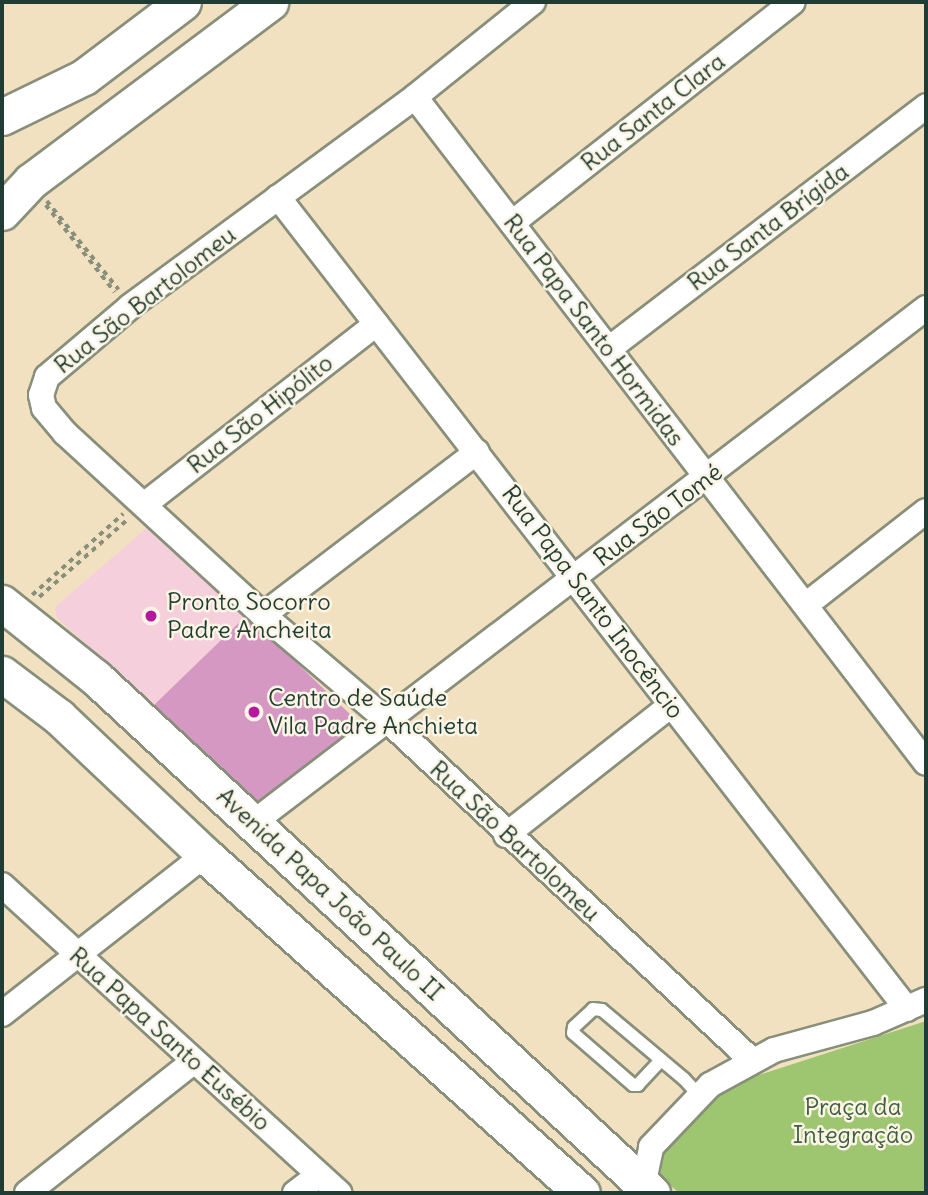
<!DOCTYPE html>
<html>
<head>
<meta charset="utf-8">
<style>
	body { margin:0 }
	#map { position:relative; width:928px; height:1195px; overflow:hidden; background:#f1e1c1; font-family:Delius,sans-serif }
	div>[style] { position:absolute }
	.built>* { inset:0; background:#f5cfdb }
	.green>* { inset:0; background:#9ec570 }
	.building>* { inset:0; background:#d498c3 }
	.path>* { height:3.5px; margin-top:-1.75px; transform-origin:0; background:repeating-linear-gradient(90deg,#888f7a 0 5px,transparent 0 10px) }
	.roads { filter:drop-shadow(2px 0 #888f7a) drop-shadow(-2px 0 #888f7a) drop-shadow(0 2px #888f7a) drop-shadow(0 -2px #888f7a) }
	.lane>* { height:12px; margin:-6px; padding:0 6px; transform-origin:6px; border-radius:6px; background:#fff }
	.street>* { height:24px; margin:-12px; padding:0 12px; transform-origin:12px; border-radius:12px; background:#fff }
	.secondary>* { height:35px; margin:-17.5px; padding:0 17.5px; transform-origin:17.5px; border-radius:17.5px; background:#fff }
	.dots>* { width:19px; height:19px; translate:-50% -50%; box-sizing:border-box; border:4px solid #fcf5e5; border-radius:50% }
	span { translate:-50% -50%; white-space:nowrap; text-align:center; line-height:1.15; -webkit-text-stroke:5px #fcf5e5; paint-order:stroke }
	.street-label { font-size:24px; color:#1f3d34 }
	.poi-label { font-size:24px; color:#1f3d34 }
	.left { translate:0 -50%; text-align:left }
	.park-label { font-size:24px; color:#3f5f43 }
	.frame { position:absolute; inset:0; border:4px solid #1f3d34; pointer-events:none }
</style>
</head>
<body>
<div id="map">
	<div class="built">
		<div style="clip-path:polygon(149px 526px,247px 615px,154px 705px,57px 618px,55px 607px)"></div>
	</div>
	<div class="green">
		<div style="clip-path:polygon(926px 1021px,926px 1193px,679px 1193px,661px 1177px,661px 1155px,717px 1094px,734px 1083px)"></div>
	</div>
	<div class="building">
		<div style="clip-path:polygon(247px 615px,354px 718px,356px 730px,265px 802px,255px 803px,154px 705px)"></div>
	</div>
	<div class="path">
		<div style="left:47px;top:201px;width:114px;rotate:51deg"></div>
		<div style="left:46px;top:205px;width:111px;rotate:51.6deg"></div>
		<div style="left:32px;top:595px;width:122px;rotate:-41.7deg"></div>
		<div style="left:39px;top:597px;width:118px;rotate:-41.2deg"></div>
	</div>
	<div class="roads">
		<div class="lane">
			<div style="left:661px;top:1060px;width:34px;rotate:133deg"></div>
			<div style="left:638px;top:1085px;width:5px;rotate:180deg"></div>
			<div style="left:633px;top:1085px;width:79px;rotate:-139.1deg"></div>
			<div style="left:573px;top:1033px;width:6px;rotate:-81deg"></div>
			<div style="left:574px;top:1027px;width:26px;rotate:-43deg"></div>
			<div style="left:593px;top:1009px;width:9px;rotate:6deg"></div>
			<div style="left:602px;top:1010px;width:107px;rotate:40.1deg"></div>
			<div style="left:684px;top:1079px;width:22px;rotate:47deg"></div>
		</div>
		<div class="street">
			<div style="left:533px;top:2px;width:151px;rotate:141.2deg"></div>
			<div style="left:415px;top:97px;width:353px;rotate:143.7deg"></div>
			<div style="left:131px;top:306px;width:110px;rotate:139.8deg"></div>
			<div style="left:47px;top:377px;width:19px;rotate:108deg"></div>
			<div style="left:41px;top:395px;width:13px;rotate:77deg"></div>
			<div style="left:44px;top:408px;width:33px;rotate:50deg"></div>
			<div style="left:65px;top:433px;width:269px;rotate:42.6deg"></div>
			<div style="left:263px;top:615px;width:162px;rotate:40.3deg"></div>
			<div style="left:387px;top:720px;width:498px;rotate:43deg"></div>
			<div style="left:415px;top:97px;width:839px;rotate:52.5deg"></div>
			<div style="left:278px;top:197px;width:1027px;rotate:52.24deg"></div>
			<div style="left:512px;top:223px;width:357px;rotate:-38.2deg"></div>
			<div style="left:610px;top:348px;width:398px;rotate:-37.4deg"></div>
			<div style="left:145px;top:504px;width:293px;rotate:-37.9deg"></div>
			<div style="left:807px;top:604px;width:151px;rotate:-38deg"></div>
			<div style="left:263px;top:615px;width:269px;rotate:-37.3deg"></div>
			<div style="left:254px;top:822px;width:846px;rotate:-37.41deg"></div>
			<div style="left:506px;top:835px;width:210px;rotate:-38.2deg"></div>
			<div style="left:2px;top:885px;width:457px;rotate:42.4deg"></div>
			<div style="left:2px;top:1014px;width:258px;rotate:-38.1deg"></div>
			<div style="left:643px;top:1186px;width:40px;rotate:-78deg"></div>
			<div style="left:651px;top:1147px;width:86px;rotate:-46.4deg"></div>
			<div style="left:710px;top:1085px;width:73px;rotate:-28.7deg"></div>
			<div style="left:774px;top:1050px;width:103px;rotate:-15.3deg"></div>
			<div style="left:873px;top:1023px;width:58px;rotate:-23.5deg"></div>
			<div style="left:27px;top:1193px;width:211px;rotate:-38.3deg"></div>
			<div style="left:295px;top:1193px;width:30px;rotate:-37deg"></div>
		</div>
		<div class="secondary">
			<div style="left:2px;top:117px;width:91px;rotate:-26deg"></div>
			<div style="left:84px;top:77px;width:124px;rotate:-37.1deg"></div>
			<div style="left:2px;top:212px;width:42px;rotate:-46.9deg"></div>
			<div style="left:31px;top:181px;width:299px;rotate:-36.8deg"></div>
			<div style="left:2px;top:603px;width:120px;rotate:38.6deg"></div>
			<div style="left:96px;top:678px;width:758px;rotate:42.81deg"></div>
			<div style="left:2px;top:674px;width:71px;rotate:37deg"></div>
			<div style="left:59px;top:717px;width:201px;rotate:43.4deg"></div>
			<div style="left:205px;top:855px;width:506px;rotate:41.88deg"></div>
		</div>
	</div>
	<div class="dots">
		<div style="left:151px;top:616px;background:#b5179e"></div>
		<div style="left:254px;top:712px;background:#b5179e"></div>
	</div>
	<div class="street-label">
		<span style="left:653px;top:112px;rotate:-38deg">Rua Santa Clara</span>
		<span style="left:768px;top:227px;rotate:-37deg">Rua Santa Brígida</span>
		<span style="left:145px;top:300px;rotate:-38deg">Rua São Bartolomeu</span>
		<span style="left:594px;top:330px;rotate:53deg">Rua Papa Santo Hormidas</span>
		<span style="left:260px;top:414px;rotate:-38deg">Rua São Hipólito</span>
		<span style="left:658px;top:515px;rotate:-37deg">Rua São Tomé</span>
		<span style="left:593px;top:602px;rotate:53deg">Rua Papa Santo Inocêncio</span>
		<span style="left:515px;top:841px;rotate:43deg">Rua São Bartolomeu</span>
		<span style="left:330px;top:894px;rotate:43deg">Avenida Papa João Paulo II</span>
		<span style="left:170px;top:1039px;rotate:42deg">Rua Papa Santo Eusébio</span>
	</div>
	<div class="poi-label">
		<span class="left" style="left:167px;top:616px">Pronto Socorro<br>Padre Ancheita</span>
		<span class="left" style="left:268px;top:712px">Centro de Saúde<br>Vila Padre Anchieta</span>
	</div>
	<div class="park-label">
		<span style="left:853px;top:1121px">Praça da<br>Integração</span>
	</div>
	<div class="frame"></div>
</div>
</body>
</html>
